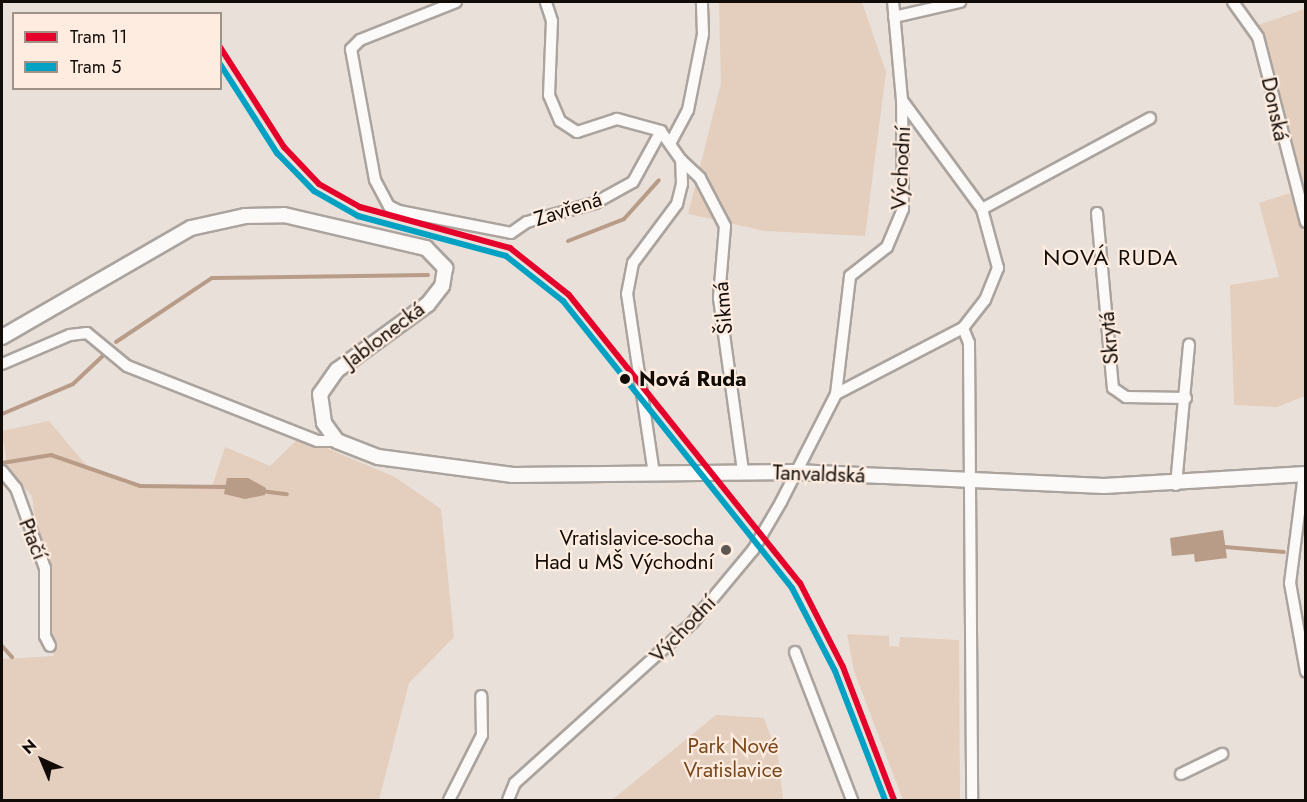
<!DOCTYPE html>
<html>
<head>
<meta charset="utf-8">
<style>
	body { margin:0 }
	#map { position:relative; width:1307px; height:802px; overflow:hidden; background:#e9e0d9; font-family:Jost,sans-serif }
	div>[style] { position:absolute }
	.green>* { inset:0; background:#e4cebe }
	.water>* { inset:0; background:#b89c88 }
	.stream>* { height:4px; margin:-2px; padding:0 2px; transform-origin:2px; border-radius:2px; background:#b89c88 }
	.roads { filter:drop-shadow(2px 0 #aaa39e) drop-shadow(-2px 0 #aaa39e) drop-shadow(0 2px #aaa39e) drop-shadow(0 -2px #aaa39e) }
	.street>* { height:10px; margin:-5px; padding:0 5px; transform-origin:5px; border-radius:5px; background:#fcfaf9 }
	.secondary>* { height:14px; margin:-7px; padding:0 7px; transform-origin:7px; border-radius:7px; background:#fcfaf9 }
	.tram-1>* { height:6px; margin:-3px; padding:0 3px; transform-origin:3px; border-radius:3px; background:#e4002b }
	.tram-2>* { height:6px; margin:-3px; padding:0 3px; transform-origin:3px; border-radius:3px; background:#01a1c4 }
	.dots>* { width:16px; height:16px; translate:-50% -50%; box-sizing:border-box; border:3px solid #fdecdf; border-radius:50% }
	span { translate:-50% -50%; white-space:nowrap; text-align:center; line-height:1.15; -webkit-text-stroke:4.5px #fdecdf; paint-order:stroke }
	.street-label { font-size:21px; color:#120c08 }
	.stop-label { font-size:21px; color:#120c08; font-weight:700 }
	.left { translate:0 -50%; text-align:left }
	.poi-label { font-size:21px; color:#120c08 }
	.right { translate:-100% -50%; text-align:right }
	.park-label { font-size:21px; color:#79481c }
	.neighbourhood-label { font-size:22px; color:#120c08; letter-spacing:1.5px }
	.frame { position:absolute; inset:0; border:3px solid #120c08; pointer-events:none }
	.legend { position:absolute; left:12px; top:12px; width:210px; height:78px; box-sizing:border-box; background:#fdecdf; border:2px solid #9f9289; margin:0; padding:8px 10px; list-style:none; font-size:18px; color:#120c08 }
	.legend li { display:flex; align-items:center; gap:12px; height:30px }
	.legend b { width:30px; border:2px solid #9f9289 }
	.north { position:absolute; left:12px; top:730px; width:60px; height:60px; -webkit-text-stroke:4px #fdecdf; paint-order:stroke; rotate:316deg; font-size:16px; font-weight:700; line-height:24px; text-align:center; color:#120c08 }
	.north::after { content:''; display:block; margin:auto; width:21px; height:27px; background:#120c08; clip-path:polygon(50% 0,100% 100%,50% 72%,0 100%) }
</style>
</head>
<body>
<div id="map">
	<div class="green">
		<div style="clip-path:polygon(719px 2px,862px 2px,886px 72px,865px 236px,765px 231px,688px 214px,721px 83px)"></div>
		<div style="clip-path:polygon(1305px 9px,1305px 209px,1258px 25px)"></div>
		<div style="clip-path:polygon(1290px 193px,1305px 234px,1305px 396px,1277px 407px,1234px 405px,1230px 285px,1279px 277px,1259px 203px)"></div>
		<div style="clip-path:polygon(49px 421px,86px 465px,126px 484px,212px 487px,225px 447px,270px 466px,300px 437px,395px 477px,441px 509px,454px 637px,409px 683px,379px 800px,2px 800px,2px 659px,54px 656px,32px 496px,8px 471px,2px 431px)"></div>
		<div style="clip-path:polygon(847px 634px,889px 636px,889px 646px,899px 647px,900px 637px,959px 640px,960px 800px,903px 800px,854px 671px)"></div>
		<div style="clip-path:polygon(716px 715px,764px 718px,778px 756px,783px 800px,612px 800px)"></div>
	</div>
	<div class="water">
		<div style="clip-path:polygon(227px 478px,248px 478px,266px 488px,265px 495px,245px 499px,224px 494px)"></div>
		<div style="clip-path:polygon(1223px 530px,1227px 558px,1195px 562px,1194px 554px,1172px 556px,1170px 538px)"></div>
	</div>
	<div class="stream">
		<div style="left:568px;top:241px;width:60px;rotate:-21.4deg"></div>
		<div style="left:624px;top:219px;width:52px;rotate:-48.1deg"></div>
		<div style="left:116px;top:342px;width:115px;rotate:-33.7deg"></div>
		<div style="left:212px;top:278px;width:216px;rotate:-0.8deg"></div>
		<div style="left:2px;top:414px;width:77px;rotate:-22.9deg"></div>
		<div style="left:73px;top:384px;width:47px;rotate:-43.3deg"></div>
		<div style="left:2px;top:463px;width:50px;rotate:-9.3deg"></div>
		<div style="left:51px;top:455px;width:94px;rotate:19.2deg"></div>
		<div style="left:140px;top:486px;width:87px;rotate:0.7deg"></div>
		<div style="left:261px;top:491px;width:26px;rotate:7deg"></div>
		<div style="left:1225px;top:547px;width:59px;rotate:4.8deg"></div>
		<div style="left:2px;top:646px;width:15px;rotate:48deg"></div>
	</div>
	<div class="roads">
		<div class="street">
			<div style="left:456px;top:2px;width:103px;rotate:158.4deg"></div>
			<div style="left:360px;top:40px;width:13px;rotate:135deg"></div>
			<div style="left:351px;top:49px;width:133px;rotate:79.6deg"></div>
			<div style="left:375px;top:180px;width:30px;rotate:62deg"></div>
			<div style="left:389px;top:206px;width:11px;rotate:27deg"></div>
			<div style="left:399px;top:211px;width:114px;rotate:11.1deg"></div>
			<div style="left:511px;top:233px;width:19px;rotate:-35deg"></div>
			<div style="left:527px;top:222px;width:71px;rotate:-15.6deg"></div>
			<div style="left:595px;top:203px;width:43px;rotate:-28.9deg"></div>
			<div style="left:633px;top:182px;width:58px;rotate:-61.2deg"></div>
			<div style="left:661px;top:131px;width:46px;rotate:-164.7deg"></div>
			<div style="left:617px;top:119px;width:42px;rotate:162deg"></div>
			<div style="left:577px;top:132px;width:20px;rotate:-147deg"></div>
			<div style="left:560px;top:121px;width:28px;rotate:-113deg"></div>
			<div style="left:549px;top:95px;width:74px;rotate:-87.7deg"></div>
			<div style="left:552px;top:21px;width:20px;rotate:-108deg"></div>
			<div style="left:1233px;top:2px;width:43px;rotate:54.5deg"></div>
			<div style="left:1258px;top:37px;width:191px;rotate:75.5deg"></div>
			<div style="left:894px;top:17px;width:68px;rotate:-12.8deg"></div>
			<div style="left:671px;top:142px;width:36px;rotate:-62deg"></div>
			<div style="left:688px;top:110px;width:77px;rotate:-78.8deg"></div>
			<div style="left:703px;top:34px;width:32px;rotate:-92deg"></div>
			<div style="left:681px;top:160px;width:26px;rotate:43deg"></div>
			<div style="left:700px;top:178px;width:54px;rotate:62.5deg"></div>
			<div style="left:725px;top:226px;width:72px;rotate:94.8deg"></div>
			<div style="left:719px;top:298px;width:176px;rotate:82.1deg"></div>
			<div style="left:982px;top:209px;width:191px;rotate:-28.4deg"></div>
			<div style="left:1097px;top:213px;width:176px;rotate:84.8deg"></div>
			<div style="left:1113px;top:388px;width:16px;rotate:35deg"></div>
			<div style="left:1126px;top:397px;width:60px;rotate:1deg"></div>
			<div style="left:963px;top:328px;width:16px;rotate:68deg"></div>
			<div style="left:969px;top:343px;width:457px;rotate:89.6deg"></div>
			<div style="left:2px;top:364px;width:74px;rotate:-23.1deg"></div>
			<div style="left:70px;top:335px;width:17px;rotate:-7deg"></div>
			<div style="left:87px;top:333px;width:52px;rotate:39.5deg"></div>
			<div style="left:127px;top:366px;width:204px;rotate:21.5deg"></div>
			<div style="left:317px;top:441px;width:20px"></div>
			<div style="left:836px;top:394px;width:143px;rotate:-27.5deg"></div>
			<div style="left:963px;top:328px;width:36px;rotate:-52deg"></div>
			<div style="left:985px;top:300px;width:35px;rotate:-68deg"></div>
			<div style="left:998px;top:268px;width:61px;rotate:-105.2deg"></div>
			<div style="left:982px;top:209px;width:135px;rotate:-126.3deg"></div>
			<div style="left:902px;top:100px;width:98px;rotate:-95.2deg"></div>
			<div style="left:2px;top:471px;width:22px;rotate:51deg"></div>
			<div style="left:16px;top:488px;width:85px;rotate:70.1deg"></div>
			<div style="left:45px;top:568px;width:68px;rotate:90deg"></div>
			<div style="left:45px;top:636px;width:11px;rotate:63deg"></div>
			<div style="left:654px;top:474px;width:182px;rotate:-98.5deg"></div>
			<div style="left:627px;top:294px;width:32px;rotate:-79deg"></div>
			<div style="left:633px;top:263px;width:74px;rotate:-53.3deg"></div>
			<div style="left:677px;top:204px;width:21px;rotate:-76deg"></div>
			<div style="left:682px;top:184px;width:24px;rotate:-92deg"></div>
			<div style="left:681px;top:160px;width:35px;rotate:-125deg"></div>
			<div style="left:1304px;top:474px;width:110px;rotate:97.3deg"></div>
			<div style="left:1290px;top:583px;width:90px;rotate:79.8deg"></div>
			<div style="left:1176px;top:485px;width:141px;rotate:-84.7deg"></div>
			<div style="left:795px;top:652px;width:159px;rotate:68.9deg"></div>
			<div style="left:1181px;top:774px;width:46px;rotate:-26deg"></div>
			<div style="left:449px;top:800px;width:73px;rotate:-63.1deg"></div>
			<div style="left:482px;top:735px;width:39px;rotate:-91deg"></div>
			<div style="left:508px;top:800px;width:18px;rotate:-68deg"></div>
			<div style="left:515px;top:783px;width:240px;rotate:-42.1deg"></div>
			<div style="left:693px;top:622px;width:94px;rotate:-50.2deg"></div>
			<div style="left:753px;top:550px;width:56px;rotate:-59.7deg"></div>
			<div style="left:781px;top:502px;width:121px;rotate:-63deg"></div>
			<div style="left:836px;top:394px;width:119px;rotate:-83.2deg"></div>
			<div style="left:850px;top:276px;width:47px;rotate:-38.1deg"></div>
			<div style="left:887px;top:247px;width:41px;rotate:-67.2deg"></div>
			<div style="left:903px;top:209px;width:109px;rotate:-90.5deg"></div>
		</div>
		<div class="secondary">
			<div style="left:2px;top:337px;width:218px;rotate:-30deg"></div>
			<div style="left:191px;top:228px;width:55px;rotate:-12.5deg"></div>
			<div style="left:245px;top:216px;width:39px;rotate:-1deg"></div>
			<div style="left:284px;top:215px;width:146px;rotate:13.1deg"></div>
			<div style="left:426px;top:248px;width:28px;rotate:46deg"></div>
			<div style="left:445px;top:268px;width:18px;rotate:99deg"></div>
			<div style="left:442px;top:286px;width:23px;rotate:128deg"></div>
			<div style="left:428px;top:304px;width:112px;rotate:144deg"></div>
			<div style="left:337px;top:370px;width:29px;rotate:125deg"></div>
			<div style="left:320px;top:394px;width:29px;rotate:82deg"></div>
			<div style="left:324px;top:423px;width:22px;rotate:54deg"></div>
			<div style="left:337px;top:441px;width:44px;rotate:21.3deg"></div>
			<div style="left:378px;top:457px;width:136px;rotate:7.6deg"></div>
			<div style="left:513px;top:475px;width:282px;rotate:-0.6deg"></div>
			<div style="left:795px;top:472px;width:309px;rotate:2.6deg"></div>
			<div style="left:1104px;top:486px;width:202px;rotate:-3.4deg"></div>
		</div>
	</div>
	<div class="tram-1">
		<div style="left:220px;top:47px;width:119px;rotate:57.4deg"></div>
		<div style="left:284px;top:147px;width:51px;rotate:46.6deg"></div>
		<div style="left:319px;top:184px;width:47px;rotate:29.3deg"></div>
		<div style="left:360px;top:207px;width:156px;rotate:15.3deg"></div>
		<div style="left:510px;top:248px;width:75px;rotate:38.5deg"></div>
		<div style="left:569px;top:295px;width:369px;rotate:51.3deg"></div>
		<div style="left:800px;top:583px;width:94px;rotate:62.9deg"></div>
		<div style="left:843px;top:667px;width:142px;rotate:69deg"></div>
	</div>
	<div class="tram-2">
		<div style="left:220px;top:64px;width:106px;rotate:57.4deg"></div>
		<div style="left:277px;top:153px;width:53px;rotate:45.8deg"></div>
		<div style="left:314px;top:191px;width:51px;rotate:29.6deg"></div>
		<div style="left:358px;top:216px;width:153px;rotate:15.1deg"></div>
		<div style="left:506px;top:256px;width:73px;rotate:38.3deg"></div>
		<div style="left:563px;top:301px;width:367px;rotate:51.4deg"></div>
		<div style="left:792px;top:588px;width:93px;rotate:62.6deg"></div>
		<div style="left:835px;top:671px;width:138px;rotate:68.8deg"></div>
	</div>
	<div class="dots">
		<div style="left:625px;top:379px;background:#120c08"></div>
		<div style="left:726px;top:550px;background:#5d5651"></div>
	</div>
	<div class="street-label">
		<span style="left:1275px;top:109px;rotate:78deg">Donská</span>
		<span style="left:901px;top:168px;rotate:-87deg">Východní</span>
		<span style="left:568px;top:209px;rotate:-18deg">Zavřená</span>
		<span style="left:723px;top:308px;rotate:-95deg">Šikmá</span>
		<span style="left:384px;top:335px;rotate:-37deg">Jablonecká</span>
		<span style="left:1109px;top:338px;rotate:-95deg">Skrytá</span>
		<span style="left:819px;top:474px;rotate:2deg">Tanvaldská</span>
		<span style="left:33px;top:539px;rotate:68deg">Ptačí</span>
		<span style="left:683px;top:629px;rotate:-46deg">Východní</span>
	</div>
	<div class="stop-label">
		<span class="left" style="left:639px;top:379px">Nová Ruda</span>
	</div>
	<div class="poi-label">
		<span class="right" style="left:714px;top:550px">Vratislavice-socha<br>Had u MŠ Východní</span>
	</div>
	<div class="park-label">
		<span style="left:733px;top:758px">Park Nové<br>Vratislavice</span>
	</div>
	<div class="neighbourhood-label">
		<span style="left:1111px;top:258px">NOVÁ RUDA</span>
	</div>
	<div class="frame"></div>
	<ul class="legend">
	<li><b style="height:8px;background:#e4002b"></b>Tram 11</li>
	<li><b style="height:8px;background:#01a1c4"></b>Tram 5</li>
	</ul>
	<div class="north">N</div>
</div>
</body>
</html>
